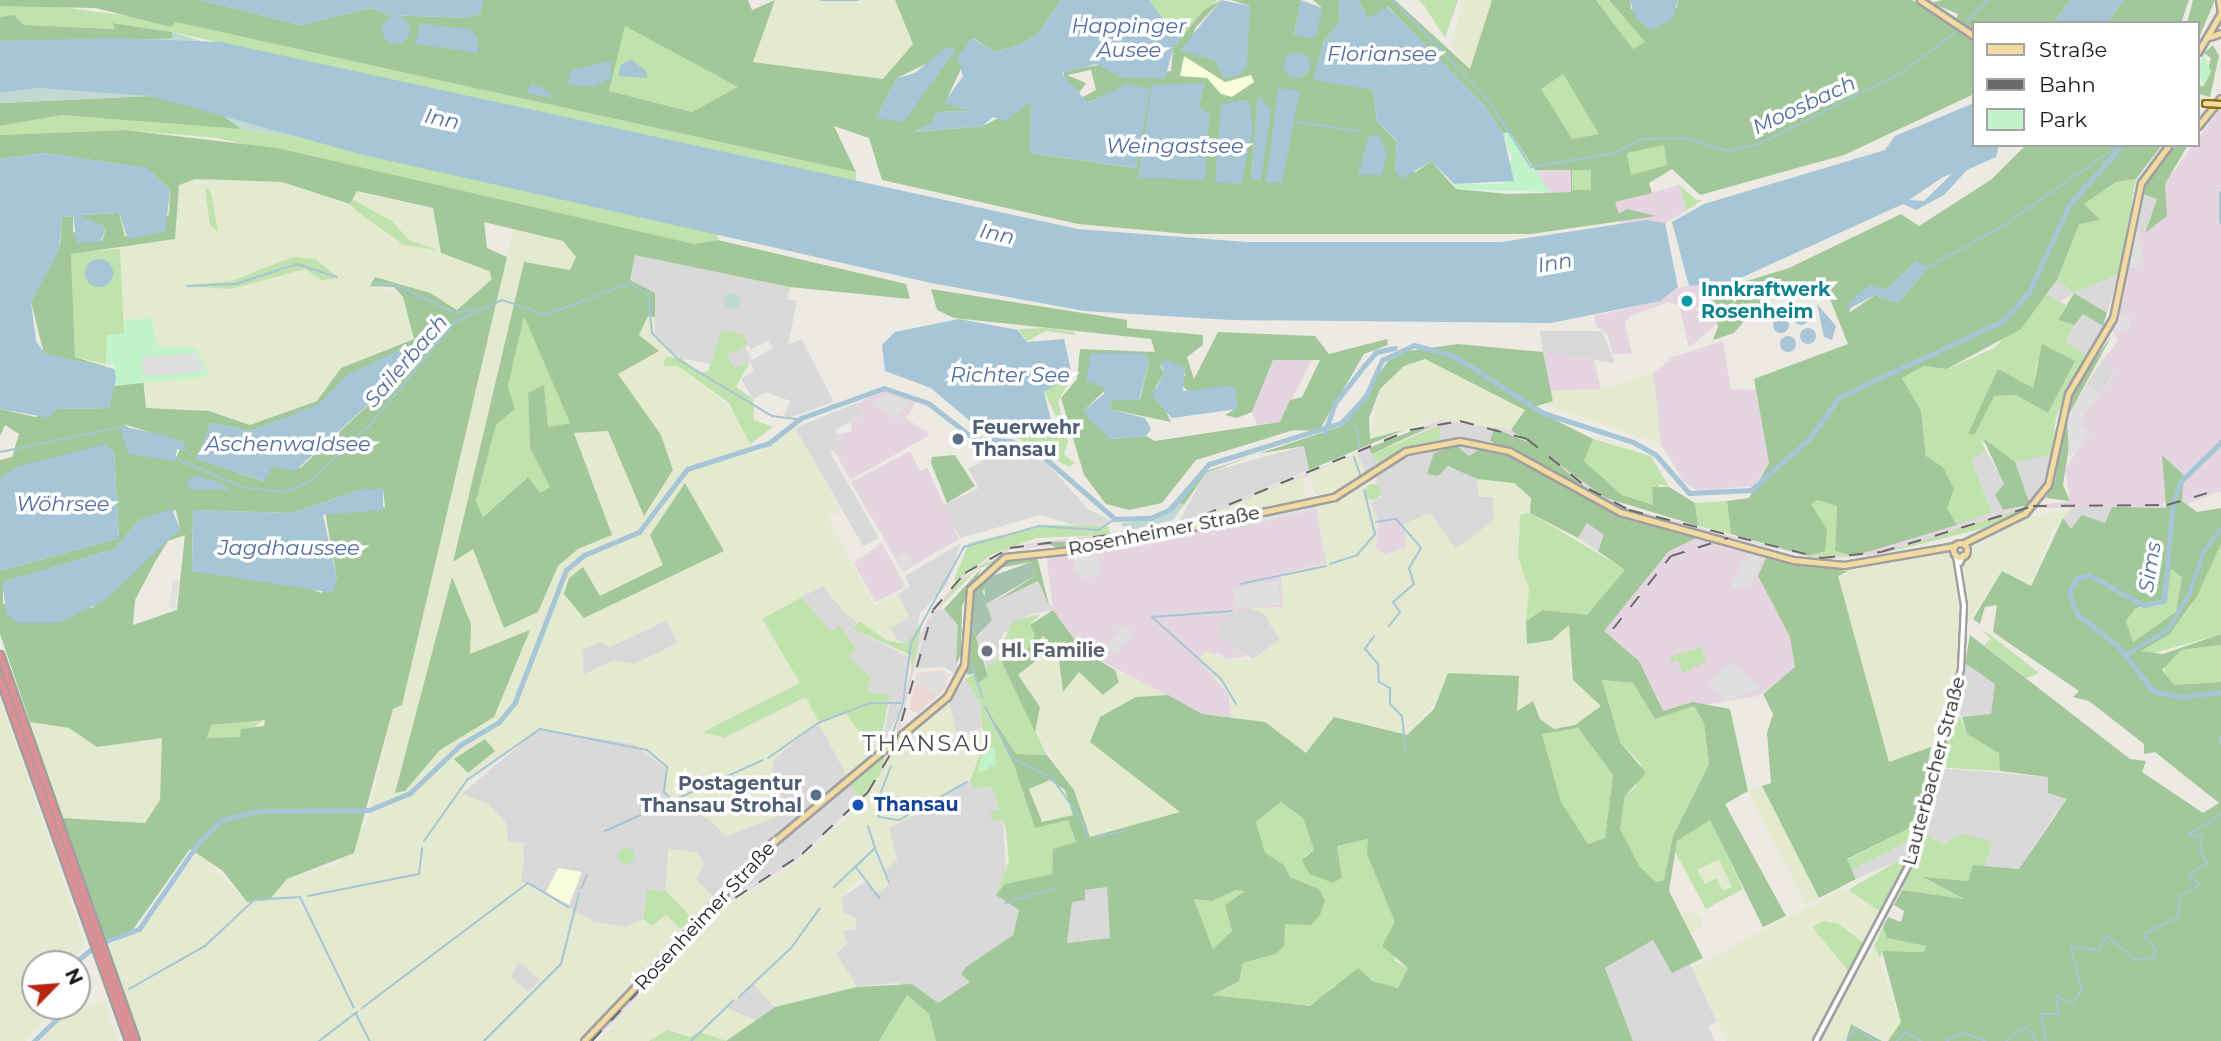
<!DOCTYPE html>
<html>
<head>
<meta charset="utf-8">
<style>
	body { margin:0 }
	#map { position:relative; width:2221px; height:1041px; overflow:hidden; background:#eceae2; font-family:Montserrat,sans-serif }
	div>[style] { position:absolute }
	.residential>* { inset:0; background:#dad9d9 }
	.commercial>* { inset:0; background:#ecd7d2 }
	.industrial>* { inset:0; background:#e5d5e0 }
	.education>* { inset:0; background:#f7fcdc }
	.farmland>* { inset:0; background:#e4eacf }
	.round { border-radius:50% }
	.grass>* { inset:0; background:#c0e2ac }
	.forest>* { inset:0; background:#a2c89a }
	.wetland>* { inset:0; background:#c0d9d1 }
	.cemetery>* { inset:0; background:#a5c3ae }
	.park>* { inset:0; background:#c2f4cc }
	.parking>* { inset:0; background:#e0e0e0 }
	.water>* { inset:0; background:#a6c5d6 }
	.stream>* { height:2px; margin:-1px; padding:0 1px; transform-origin:1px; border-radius:1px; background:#a6c5d6 }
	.canal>* { height:3.5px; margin:-1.75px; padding:0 1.75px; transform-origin:1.75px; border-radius:1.75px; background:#a6c5d6 }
	.river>* { height:5px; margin:-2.5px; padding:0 2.5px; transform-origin:2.5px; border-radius:2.5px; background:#a6c5d6 }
	.roads { filter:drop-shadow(2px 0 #a0a0a0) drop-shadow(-2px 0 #a0a0a0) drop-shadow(0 2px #a0a0a0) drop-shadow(0 -2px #a0a0a0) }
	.minor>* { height:3.5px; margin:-1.75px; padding:0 1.75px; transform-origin:1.75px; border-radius:1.75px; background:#fff }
	.major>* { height:5px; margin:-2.5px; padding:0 2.5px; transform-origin:2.5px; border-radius:2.5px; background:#f3daa1 }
	.major>.ring { margin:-2.5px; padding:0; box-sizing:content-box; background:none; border:5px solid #f3daa1; border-radius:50% }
	.highway>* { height:6px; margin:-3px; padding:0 3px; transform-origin:3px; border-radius:3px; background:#dd9094 }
	.rail>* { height:2px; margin-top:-1px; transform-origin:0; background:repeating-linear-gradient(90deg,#6a6a6a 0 14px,transparent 0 28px) }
	.bridges { filter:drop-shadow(2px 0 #866e0d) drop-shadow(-2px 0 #866e0d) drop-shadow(0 2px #866e0d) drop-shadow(0 -2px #866e0d) }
	.major-bridge>* { height:5px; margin:-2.5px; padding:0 2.5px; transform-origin:2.5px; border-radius:2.5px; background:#f3daa1 }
	.dots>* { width:19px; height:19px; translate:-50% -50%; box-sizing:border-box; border:4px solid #fff; border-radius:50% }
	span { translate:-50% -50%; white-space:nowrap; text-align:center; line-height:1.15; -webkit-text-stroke:7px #fff; paint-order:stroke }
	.culture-label { font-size:19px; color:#0d838f; font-weight:700 }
	.left { translate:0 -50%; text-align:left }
	.service-label { font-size:19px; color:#4e5e75; font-weight:700 }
	.right { translate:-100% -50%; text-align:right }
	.street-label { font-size:19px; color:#1c1c1c }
	.worship-label { font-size:19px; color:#5b616d; font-weight:700 }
	.transit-label { font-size:19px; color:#164399; font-weight:700 }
	.water-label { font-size:21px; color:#526fa2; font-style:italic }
	.quarter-label { font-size:23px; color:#4f4f4f; letter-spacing:2px }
	.legend { position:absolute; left:1972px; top:21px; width:228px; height:126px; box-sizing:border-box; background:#fff; border:2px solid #a4a4a4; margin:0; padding:9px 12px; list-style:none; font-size:21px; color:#1c1c1c }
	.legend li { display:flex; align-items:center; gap:14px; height:35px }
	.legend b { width:35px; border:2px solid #a4a4a4 }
	.north { position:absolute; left:21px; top:950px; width:70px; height:70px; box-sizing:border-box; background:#fff; border:2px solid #a4a4a4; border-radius:50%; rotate:65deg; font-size:19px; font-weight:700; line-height:28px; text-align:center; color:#1c1c1c }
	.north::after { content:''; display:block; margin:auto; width:24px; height:32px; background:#b52712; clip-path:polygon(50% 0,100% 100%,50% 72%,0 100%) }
</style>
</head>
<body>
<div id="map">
	<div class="residential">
		<div style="clip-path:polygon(2143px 194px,2157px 198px,2145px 233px,2135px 229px)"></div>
		<div style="clip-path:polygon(635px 254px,790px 287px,787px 299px,797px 301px,788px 344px,802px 340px,834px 402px,791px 417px,784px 416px,790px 401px,766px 392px,753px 399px,741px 379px,754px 370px,750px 362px,735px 368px,726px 355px,745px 346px,752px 360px,773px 348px,769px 340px,751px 350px,748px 345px,713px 360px,711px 364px,679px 358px,654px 333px,630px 280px)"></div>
		<div style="clip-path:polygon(2119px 274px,2107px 313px,2074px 293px,2059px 302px,2047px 295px,2057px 280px,2074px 293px)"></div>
		<div style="clip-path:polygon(2083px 314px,2103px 326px,2087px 356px,2066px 342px)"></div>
		<div style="clip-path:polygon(1540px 331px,1602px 331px,1615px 363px,1543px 352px)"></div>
		<div style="clip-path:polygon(2102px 361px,2116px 371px,2099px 394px,2086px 385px)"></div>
		<div style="clip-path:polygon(856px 403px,863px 414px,835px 430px,843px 446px,830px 452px,879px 538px,863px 546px,795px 428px)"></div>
		<div style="clip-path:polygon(1472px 424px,1494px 428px,1490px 441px,1440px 440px,1440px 425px)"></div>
		<div style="clip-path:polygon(1460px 443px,1486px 445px,1469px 456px,1455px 445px,1434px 453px,1438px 476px,1441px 466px,1464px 471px,1477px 479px,1479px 497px,1493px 497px,1494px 520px,1477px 537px,1455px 549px,1430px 513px,1404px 524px,1399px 514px,1379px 523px,1371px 503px,1382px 497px,1375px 480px,1380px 473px,1411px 452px)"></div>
		<div style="clip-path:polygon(1304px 446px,1309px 470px,1177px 524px,1206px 473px)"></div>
		<div style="clip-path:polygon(1004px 448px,1047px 463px,1088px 509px,1111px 521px,1088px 529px,1040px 515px,961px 538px,941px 506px,979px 488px,968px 469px)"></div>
		<div style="clip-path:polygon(1369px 448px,1379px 466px,1366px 474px,1357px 453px)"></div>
		<div style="clip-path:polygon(1986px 451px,2005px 484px,1995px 495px,2003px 510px,1992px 513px,1971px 458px)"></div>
		<div style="clip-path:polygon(2031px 454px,2052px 454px,2046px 483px,2030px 505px,2015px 473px,2015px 462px)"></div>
		<div style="clip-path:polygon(2074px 505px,2112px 507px,2105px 523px,2071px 529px,2063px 518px)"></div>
		<div style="clip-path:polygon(1587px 522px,1604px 535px,1598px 551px,1578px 538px)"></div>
		<div style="clip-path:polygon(961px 543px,947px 585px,920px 613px,917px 632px,906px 644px,898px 641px,890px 628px,909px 617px,898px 594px,910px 586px,905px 576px)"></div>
		<div style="clip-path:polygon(1038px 581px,1053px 610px,1030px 614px,1003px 634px,994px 664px,986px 666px,976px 637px,982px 634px,985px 604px)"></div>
		<div style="clip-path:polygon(822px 586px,857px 622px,853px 629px,911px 658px,898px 715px,881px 747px,890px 702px,867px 692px,871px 677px,849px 657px,856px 648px,841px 629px,831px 633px,802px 597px)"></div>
		<div style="clip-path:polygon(1249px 608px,1264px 614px,1280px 640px,1253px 659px,1223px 640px,1217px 624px,1221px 615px)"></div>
		<div style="clip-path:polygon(944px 609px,958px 625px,958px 676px,944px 667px,915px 669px,925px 630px,936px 610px)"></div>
		<div style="clip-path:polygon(667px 620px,678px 643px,634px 664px,614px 660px,583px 675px,582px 650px,598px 642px,610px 647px)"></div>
		<div style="clip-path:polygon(1965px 663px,1995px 684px,1991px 715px,1962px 717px,1956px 707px)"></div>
		<div style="clip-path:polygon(965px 679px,980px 703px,982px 728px,957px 735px,949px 703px)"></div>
		<div style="clip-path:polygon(818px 721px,859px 799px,793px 859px,720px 904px,668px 851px,666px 891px,647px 890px,643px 919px,626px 927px,594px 922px,521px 881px,524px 855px,508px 842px,506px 824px,461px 794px,539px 729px,634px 744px,665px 767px,666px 800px,709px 819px,782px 803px,770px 781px,774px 759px)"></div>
		<div style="clip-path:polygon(1939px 768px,2049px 777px,2067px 799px,2063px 812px,2057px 811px,2019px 869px,1985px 866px,1993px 842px,1945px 844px,1920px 833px)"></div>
		<div style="clip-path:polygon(970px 781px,973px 788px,992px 787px,999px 810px,993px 822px,1003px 820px,1006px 876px,1019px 909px,1013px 935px,966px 967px,962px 975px,971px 982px,938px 1003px,898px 983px,857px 987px,836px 953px,847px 944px,842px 930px,857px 919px,844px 914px,841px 898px,897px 860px,889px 828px)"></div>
		<div style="clip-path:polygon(1913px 839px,1909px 856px,1856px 879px,1852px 870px)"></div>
		<div style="clip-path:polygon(1107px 887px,1110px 938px,1066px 943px,1072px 901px,1085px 890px)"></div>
		<div style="clip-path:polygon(1653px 940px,1672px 972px,1690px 964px,1717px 1022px,1708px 1026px,1715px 1041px,1633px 1041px,1605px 969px)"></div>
		<div style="clip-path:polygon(518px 961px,541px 979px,529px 992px,511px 977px)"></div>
		<div style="clip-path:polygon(754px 984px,775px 1007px,757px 1021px,727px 1008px)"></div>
	</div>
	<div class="commercial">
		<div style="clip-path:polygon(943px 670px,949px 674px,945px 689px,918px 713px,909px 710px,916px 673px)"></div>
	</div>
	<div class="industrial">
		<div style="clip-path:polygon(2221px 107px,2221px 491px,2186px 504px,2180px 499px,2184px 475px,2162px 505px,2166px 508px,2026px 508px,1881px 554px,1822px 560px,1628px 512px,1591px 492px,1526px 440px,1485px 426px,1440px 425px,1177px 528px,1112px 541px,1012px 549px,970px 571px,936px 610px,921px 641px,895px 749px,869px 793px,795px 861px,713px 914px,612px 1024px,590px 1041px,711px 912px,793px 859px,867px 791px,892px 751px,918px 640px,929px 617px,960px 576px,1012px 546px,1177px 524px,1440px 420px,1491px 423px,1517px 432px,1629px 509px,1808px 556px,1854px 556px,2003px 510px,2070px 501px,2065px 469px,2089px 432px,2078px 423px,2116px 372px,2102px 361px,2118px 341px,2112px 329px,2138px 229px,2145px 233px,2166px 216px,2165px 184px)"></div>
		<div style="clip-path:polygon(1571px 169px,1571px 192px,1550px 192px,1531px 170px)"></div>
		<div style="clip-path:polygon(1680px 185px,1686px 211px,1665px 223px,1621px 225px,1615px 202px)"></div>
		<div style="clip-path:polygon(1701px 283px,1711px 292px,1718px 323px,1689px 348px,1679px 305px,1669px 302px,1630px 316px,1625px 324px,1632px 354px,1613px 354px,1607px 334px,1596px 326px,1594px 316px,1659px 301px,1671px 290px)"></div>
		<div style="clip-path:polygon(1723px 341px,1731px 389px,1756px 390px,1769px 463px,1754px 486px,1698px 491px,1684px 482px,1661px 444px,1653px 373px,1673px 357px)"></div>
		<div style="clip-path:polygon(1543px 352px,1594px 360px,1601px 389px,1551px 391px)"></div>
		<div style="clip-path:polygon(1306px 356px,1313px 358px,1280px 422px,1257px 425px,1252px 412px,1273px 360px)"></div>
		<div style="clip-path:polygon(881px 390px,917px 401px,906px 418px,930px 435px,850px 480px,834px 450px,842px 446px,837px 435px,852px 431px,851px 422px,863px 414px,857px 404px)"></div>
		<div style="clip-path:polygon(910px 451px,920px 471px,927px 467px,959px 539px,903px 572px,851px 482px)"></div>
		<div style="clip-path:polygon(1316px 505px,1326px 563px,1283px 607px,1230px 611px,1217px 624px,1223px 640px,1247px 656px,1228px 660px,1217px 652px,1214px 678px,1229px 694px,1231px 717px,1202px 714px,1083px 651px,1053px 610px,1046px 554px,1114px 547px)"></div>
		<div style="clip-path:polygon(1399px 514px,1410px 534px,1406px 548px,1385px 555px,1375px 548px,1379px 523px)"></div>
		<div style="clip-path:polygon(1703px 535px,1766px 558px,1758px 576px,1790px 637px,1795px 668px,1758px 696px,1663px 712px,1639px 661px,1604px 631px,1669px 551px)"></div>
		<div style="clip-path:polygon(882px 543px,906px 587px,875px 602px,854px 563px)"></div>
	</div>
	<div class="education">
		<div style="clip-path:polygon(1184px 56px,1225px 82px,1251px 75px,1254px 82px,1232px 97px,1221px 94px,1206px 78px,1180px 76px)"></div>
		<div style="clip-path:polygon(558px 868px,582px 872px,569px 905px,546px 892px)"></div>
	</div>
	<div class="farmland">
		<div style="clip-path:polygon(775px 0,895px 0,913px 44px,883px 79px,753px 62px)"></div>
		<div style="clip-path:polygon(1465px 0,1492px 0,1471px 70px,1450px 44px)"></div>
		<div style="clip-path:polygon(195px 179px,282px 182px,350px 204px,356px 191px,433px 209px,441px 253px,489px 271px,492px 279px,460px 310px,401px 283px,375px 285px,403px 297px,415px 337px,350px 364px,317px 400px,250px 425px,209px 411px,146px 408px,143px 378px,209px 376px,157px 347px,107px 335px,106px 364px,71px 253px,180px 182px)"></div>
		<div style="clip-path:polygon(evenodd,514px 227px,563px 241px,576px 257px,570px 270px,524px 262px,453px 561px,473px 549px,504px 627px,538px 612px,558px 566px,578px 549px,612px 535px,574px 433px,608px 431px,644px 515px,649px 510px,673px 470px,661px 435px,617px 374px,658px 351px,639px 335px,648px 316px,655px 317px,655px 333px,679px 358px,667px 357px,734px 409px,755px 455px,795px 428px,841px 510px,828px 518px,875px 605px,898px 594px,909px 617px,890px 628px,898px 641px,886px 640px,846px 614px,822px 586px,762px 619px,800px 683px,704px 732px,724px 738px,807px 697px,882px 734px,881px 747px,848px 778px,818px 722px,774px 759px,770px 781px,785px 814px,726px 836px,709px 819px,666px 800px,665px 767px,634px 744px,540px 729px,466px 784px,461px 794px,487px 803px,505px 821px,508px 842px,524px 843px,521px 881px,594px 922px,626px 927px,643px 919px,652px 926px,666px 915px,681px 929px,578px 1041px,140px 1041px,108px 945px,141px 932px,198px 852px,247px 902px,269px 900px,287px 879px,337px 864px,367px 823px,393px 709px,402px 705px,514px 227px,685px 483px,723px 551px,584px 618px,583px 568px,600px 596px,663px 565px,650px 535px,685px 483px,514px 227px,457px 596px,471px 624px,470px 654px,529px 630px,494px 717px,440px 750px,406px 791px,457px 596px,514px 227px,667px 620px,678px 643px,634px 664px,614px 660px,583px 675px,582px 650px,598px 642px,610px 647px,667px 620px,514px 227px,518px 961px,540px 980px,529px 992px,511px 977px,518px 961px)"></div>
		<div style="clip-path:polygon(1425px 359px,1474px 383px,1525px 410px,1511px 430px,1440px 420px,1369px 439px,1380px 389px,1404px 366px)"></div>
		<div style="clip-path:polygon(1653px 373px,1661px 444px,1544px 404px,1553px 401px,1551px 391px,1601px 389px)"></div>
		<div style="clip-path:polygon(1357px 453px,1366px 474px,1339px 493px,1315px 495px,1309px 473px)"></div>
		<div style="clip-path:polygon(1304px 475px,1305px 499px,1298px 503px,1177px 528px)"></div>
		<div style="clip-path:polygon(1477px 479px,1514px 483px,1531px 498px,1530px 513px,1520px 515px,1518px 557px,1529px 589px,1527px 643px,1569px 625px,1573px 680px,1602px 706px,1575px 725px,1554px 729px,1516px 711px,1438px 699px,1407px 735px,1382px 731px,1306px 753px,1265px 723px,1231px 717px,1229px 694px,1198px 658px,1206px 651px,1228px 660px,1253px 659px,1280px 640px,1264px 614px,1249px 608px,1283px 607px,1281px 574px,1326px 563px,1316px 505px,1365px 487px,1379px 523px,1375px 548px,1384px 555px,1406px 548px,1404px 524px,1430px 513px,1455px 549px,1494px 520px,1493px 497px,1479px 497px)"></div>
		<div style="clip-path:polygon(2072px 509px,2052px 530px,2030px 587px,2002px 571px,1968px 622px,1963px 563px,1971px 548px,2028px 518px)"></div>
		<div style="clip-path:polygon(1946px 552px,1955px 560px,1963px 625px,1956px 680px,1931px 747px,1889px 762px,1837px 575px,1901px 556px)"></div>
		<div style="clip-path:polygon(1043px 636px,1058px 651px,1063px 692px,1079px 672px,1104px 695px,1119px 682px,1115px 670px,1168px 695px,1136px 697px,1181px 812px,1090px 837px,1074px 790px,1035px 732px,1040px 707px,1018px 675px,1042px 655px,1035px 647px)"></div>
		<div style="clip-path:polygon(0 699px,85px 943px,69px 964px,35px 964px,35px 1006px,57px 1006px,26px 1041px,0 1041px)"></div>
		<div style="clip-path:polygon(949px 703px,957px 735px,982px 728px,975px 771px,936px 805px,889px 828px,897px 860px,884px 871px,889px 885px,876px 894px,863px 877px,841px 897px,844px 914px,857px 918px,855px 930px,843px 930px,847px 944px,836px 953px,857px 987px,775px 1007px,753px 984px,728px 1008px,757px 1021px,727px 1041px,668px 1030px,649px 1041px,598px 1041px,721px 910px,797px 862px,860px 806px,900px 743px)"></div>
		<div style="clip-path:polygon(30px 722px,69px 728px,97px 747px,162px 738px,160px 800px,145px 823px,62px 818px)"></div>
		<div style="clip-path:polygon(1050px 780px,1065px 790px,1073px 815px,1041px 822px,1029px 788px)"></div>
		<div style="clip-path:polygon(1762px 786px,1819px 898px,1806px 905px,1748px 791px)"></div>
		<div style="clip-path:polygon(669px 849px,697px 852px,704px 864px,696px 879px,713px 899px,692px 918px,666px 891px)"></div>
		<div style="clip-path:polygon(1719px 859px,1732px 887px,1723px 892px,1705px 884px,1696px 870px)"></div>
		<div style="clip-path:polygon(1845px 888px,1884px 914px,1867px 945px,1850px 930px,1851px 974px,1812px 1041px,1727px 1041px,1692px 968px)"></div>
		<div class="round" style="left:1682px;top:912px;width:20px;height:20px"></div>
		<div style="clip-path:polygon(1874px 946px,1901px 1023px,1888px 1041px,1851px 1024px,1846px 1041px,1819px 1041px)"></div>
		<div style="clip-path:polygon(104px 1000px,118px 1041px,40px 1041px,65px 1017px)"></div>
	</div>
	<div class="grass">
		<div style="clip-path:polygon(1149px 0,1217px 0,1185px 33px,1173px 30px)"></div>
		<div style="clip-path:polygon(1419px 0,1458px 0,1445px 38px,1425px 7px)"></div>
		<div style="clip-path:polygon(1596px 0,1609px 0,1646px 43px,1633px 49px)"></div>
		<div style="clip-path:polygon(44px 5px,175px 22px,856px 172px,856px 183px,172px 32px,113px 23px,116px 29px,24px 25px,0 17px,0 6px)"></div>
		<div style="clip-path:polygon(625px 26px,739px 87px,692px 112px,608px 91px)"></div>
		<div style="clip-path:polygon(1562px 73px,1600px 134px,1572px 139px,1540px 89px)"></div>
		<div style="clip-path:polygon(62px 115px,182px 120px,307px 139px,717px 234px,718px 240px,694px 244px,217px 138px,125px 130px,0 135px,0 126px)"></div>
		<div style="clip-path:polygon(1664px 144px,1667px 165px,1631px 176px,1627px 153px)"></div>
		<div style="clip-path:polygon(1572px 170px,1591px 170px,1591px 190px,1572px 190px)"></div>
		<div style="clip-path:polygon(2136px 179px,2119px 274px,2074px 293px,2057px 280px,2084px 204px,2116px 182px)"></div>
		<div style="clip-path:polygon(1680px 185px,1696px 200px,1702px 200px,1686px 211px)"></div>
		<div style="clip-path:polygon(205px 189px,210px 189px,218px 231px,210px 225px)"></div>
		<div style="clip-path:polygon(354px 200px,393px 222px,409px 240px,438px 250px,404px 245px,359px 213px,350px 204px)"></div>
		<div style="clip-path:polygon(120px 249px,124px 334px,107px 335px,106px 364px,75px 357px,71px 253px)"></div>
		<div style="clip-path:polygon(293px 257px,315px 259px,339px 278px,321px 280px,305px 269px,231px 289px,184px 286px,232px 281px)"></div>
		<div style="clip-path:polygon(evenodd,2047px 295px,2066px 305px,2058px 320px,2075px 325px,2066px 342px,2087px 356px,2056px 417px,2052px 454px,2015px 462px,1980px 440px,1986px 451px,1971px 459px,1992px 513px,1957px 525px,1947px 508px,1943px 467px,1926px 456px,1921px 411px,1902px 378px,1924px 366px,1948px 369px,1994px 348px,2047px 295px,2075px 361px,2048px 413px,2016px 395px,1994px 396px,2033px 388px,2037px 362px,2075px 361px)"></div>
		<div style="clip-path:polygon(524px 315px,570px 423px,548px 427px,544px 386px,528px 393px,530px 448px,551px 488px,540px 493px,527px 477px,483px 517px,476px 501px,496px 425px,515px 409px,508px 386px)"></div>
		<div style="clip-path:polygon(1047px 328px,1075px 332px,1075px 335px,1046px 331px,1027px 341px,1019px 329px)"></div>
		<div style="clip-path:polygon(722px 330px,743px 335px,748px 345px,726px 355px,735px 368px,750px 362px,736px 387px,753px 399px,754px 420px,773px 427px,750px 444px,729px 403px,678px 366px,663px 366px,666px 357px,681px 358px,700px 373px,708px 371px)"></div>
		<div style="clip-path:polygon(1069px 382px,1058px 402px,1068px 442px,1064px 454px,1075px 463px,1069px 467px,1012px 435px,1016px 429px,1057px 437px,1058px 421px,1045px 393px,1049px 385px)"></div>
		<div style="clip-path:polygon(1440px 425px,1440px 440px,1407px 448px,1379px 466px,1372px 454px)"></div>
		<div style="clip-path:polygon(1593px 439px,1651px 456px,1669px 487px,1659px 484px,1653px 505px,1622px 495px,1584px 461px)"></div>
		<div class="round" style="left:1365px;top:484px;width:16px;height:16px"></div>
		<div style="clip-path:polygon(1816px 500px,1837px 506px,1835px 551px,1854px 556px,1808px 556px,1824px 551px,1810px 504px)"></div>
		<div style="clip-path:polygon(1727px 501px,1731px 534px,1698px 526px,1695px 503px)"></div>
		<div style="clip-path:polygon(2026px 508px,1996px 525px,1881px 554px,1975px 523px)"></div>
		<div style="clip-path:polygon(1530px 513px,1626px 570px,1587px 616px,1542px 610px,1526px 620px,1529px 589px,1518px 557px,1520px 515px)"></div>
		<div style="clip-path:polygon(1044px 525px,1108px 526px,1111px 535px,1036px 538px,993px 554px,953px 582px,969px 543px)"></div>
		<div style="clip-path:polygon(2221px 544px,2221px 634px,2144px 656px,2141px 651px,2170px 634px,2191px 606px)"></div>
		<div style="clip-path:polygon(1038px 545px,976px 570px,938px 609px,956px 585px,983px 564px)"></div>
		<div style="clip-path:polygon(2171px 568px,2182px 577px,2176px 612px,2133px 642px,2126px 621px,2137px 608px,2162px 605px)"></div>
		<div style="clip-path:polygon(802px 597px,831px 632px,840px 626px,856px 649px,849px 657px,871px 677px,867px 692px,890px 695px,882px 734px,862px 736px,846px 714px,818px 721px,806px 697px,724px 738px,703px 732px,800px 683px,762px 619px)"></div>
		<div style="clip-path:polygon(1040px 614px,1030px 625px,1035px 636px,1026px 653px,1004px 653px,1002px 663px,1047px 755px,1016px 754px,982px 705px,1014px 765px,1035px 827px,1068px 820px,1076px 842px,1052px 874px,1005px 884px,996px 895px,1009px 861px,1006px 830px,1003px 820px,992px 822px,990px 812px,999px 809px,992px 787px,973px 788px,970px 781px,984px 743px,980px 703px,965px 679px,975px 673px,978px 682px,988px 676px,986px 666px,994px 664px,1012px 622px)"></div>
		<div style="clip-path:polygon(859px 621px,886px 640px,906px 644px,923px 621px,912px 669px,910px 655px,853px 629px)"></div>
		<div style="clip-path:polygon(1981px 630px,1989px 634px,2039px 673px,2026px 678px,1984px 645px,1991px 639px)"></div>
		<div style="clip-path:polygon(2221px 645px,2221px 682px,2174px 685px,2163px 675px,2167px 658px,2181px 650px)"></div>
		<div style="clip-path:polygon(1702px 647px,1706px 662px,1683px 673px,1677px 661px,1672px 663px,1670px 657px)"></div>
		<div style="clip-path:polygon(1602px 680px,1633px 683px,1655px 719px,1694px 706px,1704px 723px,1709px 764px,1673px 834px,1664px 880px,1656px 882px,1640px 867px,1620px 829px,1625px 796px,1636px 787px,1641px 764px,1620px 742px)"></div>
		<div style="clip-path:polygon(1956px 707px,1967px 734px,2000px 753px,2000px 771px,1935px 767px)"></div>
		<div style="clip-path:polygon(265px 719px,240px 737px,207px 738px,210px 725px)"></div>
		<div style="clip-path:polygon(1578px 728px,1613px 775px,1605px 838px,1588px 844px,1561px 802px,1542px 734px)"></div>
		<div style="clip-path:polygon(886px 752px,880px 774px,859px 799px,850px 783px)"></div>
		<div style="clip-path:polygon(1281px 802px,1303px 818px,1314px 850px,1305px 856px,1309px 874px,1333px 883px,1342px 878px,1337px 846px,1368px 839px,1395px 922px,1395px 961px,1408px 968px,1398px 988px,1372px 981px,1335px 985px,1318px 1003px,1292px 1009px,1212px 995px,1239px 983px,1243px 963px,1276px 954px,1284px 946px,1284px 924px,1325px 900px,1319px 889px,1290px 877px,1264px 853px,1256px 822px)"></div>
		<div style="clip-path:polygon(evenodd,1710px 819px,1743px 889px,1706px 909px,1675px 852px,1677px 841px,1710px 819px,1719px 859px,1732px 887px,1723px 891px,1716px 878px,1705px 884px,1697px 870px,1719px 859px)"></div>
		<div style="clip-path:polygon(1916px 825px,1913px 839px,1852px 870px,1847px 860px)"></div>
		<div style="clip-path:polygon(1920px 833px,1945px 844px,1961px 834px,1993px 842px,1985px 866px,1973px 866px,1969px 881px,1924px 878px,1964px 899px,1902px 890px)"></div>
		<div class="round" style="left:618px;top:848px;width:16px;height:16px"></div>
		<div style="clip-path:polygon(1903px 858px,1909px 862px,1884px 914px,1848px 890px)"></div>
		<div style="clip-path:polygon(647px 890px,666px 891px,692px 918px,681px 929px,666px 915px,652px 926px,643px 919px)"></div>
		<div style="clip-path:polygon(1236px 890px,1245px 891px,1225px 905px,1232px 931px,1213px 949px,1194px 898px,1212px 901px)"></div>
		<div style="clip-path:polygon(719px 901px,611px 1022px,586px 1041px,610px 1020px)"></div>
		<div style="clip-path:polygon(1824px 921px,1839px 924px,1867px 945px,1851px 974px,1812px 927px)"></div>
		<div style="clip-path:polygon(1883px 927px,1888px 938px,1927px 946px,1924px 952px,1882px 951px,1880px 959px,1874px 946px)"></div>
		<div style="clip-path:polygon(907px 995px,929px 1014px,936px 1041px,879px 1041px)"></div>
		<div style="clip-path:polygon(668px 1030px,690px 1037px,698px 1032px,727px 1041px,649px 1041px)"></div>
	</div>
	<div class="forest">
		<div style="clip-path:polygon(evenodd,0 0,201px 0,301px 25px,371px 8px,388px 15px,469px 18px,480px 13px,483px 0,748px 0,752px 10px,775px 0,753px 62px,883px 79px,913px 44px,895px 0,1061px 0,1038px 34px,1020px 45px,995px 52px,975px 39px,945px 103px,970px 111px,937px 112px,931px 124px,914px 132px,983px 126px,1031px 101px,1030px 153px,1135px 168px,1124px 87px,1087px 103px,1081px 98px,1096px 90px,1091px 70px,1067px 75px,1086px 83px,1079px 93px,1064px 77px,1064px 70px,1099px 65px,1121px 77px,1171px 71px,1173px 48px,1204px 10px,1221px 0,1196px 27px,1186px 50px,1216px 61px,1224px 78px,1250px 6px,1231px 0,1301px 0,1294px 35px,1322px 8px,1313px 0,1339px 0,1340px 21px,1323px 43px,1354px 84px,1373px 90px,1377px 121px,1397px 142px,1395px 171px,1416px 172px,1431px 161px,1456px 189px,1508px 194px,1571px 192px,1571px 170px,1531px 170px,1510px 133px,1503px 133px,1485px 106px,1388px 7px,1368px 19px,1358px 0,1395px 0,1470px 69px,1492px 0,1596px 0,1633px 49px,1645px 42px,1609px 0,1630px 0,1631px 9px,1677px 8px,1678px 0,1912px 0,1974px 40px,1974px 94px,1844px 155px,1700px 195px,1672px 169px,1649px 183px,1652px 193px,1615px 202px,1619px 214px,1627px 209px,1656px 216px,1531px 234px,1187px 234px,1078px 224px,882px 180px,869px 138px,834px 126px,856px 172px,175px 22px,171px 27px,96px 8px,0 6px,0 0,625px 26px,738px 87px,692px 112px,609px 91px,625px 26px,0 0,956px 49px,938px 72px,876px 118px,897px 78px,956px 49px,0 0,1184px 56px,1225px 82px,1251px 75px,1254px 82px,1232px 97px,1221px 94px,1207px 78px,1180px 76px,1184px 56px,0 0,1563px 74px,1599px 134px,1572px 139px,1541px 89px,1563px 74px,0 0,1204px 84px,1199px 106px,1152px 86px,1204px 84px,0 0,1258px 97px,1261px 180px,1251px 178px,1258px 97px,0 0,1249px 100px,1248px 117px,1221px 105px,1249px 100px,0 0,1664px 145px,1667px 165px,1631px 175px,1627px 153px,1664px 145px,0 0,1572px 170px,1591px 170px,1591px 190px,1572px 190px,1572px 170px)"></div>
		<div style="clip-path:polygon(1943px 0,2071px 0,2053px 23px,1974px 23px,1974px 30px,1956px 20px,1958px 14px,1931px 3px)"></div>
		<div style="clip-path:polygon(2124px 0,2189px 0,2181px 23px,2107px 23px)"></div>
		<div style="clip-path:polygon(2193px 0,2215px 0,2198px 40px,2198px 23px,2187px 23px)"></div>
		<div style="clip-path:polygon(14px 15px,24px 25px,115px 29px,112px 23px,172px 32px,173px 39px,0 41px,0 17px)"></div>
		<div style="clip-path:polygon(2213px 45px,2219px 56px,2210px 97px,2199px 94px,2198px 85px,2203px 86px,2211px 58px,2204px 53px)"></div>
		<div style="clip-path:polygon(150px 96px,218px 112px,242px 129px,62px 115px,0 126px,0 103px)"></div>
		<div style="clip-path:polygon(evenodd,125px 130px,277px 148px,694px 244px,718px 240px,906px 284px,910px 299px,790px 287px,635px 255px,630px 280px,655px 293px,655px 317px,648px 316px,639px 335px,659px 351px,618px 374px,661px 435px,673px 470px,644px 516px,608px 431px,574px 433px,612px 535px,578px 549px,558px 566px,538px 612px,504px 628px,473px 549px,453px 562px,524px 262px,570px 270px,576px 257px,563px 241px,484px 222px,487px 248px,507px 257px,402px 705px,393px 709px,354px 853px,287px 879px,269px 900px,247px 902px,223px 871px,190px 849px,132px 931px,106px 940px,62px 818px,145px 823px,160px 800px,162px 738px,97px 747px,69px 728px,30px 722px,0 634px,0 571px,119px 538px,114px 452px,20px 466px,0 478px,0 460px,12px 457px,19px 434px,5px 425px,0 436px,0 409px,35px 417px,56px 409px,109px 408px,114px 386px,143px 378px,146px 408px,209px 411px,250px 425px,317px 401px,341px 368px,414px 339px,403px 297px,394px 287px,370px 286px,375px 277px,430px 293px,457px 310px,492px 279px,489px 271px,441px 253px,433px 208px,357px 191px,350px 204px,282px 182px,195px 179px,179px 185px,175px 239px,71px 254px,75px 357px,114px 369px,44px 354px,31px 302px,60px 245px,62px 217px,73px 216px,73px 232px,102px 241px,106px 228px,78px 215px,119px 213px,125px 237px,169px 215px,170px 190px,147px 168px,44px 153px,0 159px,0 135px,125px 130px,524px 316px,570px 423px,548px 427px,544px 385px,528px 393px,530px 448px,550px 487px,540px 493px,528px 477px,483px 517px,476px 501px,496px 425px,515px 409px,508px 386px,524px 316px,125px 130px,424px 339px,415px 362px,300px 468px,272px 466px,263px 481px,197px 459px,211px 423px,251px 431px,319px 405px,361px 369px,424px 339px,125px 130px,123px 424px,183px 442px,176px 458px,123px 424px,125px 130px,362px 489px,383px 489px,385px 507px,325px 512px,337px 579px,321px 593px,297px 583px,192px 571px,193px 510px,293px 513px,362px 489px,125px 130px,176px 510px,180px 529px,92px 608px,3px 604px,3px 582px,115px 549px,139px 520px,176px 510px,125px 130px,185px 535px,177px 610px,133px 625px,135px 600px,155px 562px,168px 541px,185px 535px,125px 130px,265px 720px,264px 726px,241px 729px,240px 737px,207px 738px,211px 725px,265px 720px)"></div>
		<div style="clip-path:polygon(evenodd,2026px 145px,2162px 145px,2136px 179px,2116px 182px,2084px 204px,2100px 220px,2079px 224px,2057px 280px,2021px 329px,1947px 369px,1924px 366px,1902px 378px,1921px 411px,1926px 456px,1943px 467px,1954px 489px,1947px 508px,1957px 525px,1854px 556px,1835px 551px,1837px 506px,1817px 500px,1811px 504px,1827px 530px,1825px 551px,1808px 556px,1731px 534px,1727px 501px,1749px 498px,1769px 463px,1754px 379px,1848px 344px,1822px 279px,1757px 306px,1734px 333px,1713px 340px,1718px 327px,1711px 292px,1789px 268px,1901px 214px,1919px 226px,1992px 179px,2026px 145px,1916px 261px,1924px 272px,1898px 303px,1875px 295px,1849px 313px,1856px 295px,1886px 290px,1916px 261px)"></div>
		<div style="clip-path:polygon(2178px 145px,2188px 145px,2165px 184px,2167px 216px,2145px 233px,2157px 199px,2143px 194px,2155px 165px)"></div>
		<div style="clip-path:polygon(evenodd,931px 289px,1127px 320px,1127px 328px,1203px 335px,1203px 345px,1187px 357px,1194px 379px,1218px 332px,1315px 336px,1329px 354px,1387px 339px,1388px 345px,1364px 354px,1319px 431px,1294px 430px,1196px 460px,1162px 503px,1129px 510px,1106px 504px,1084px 475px,1061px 398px,1077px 379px,1080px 349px,1155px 352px,1151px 339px,954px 318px,937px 310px,931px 289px,1145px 353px,1149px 362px,1140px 399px,1113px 400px,1109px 409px,1171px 422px,1155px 388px,1164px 373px,1160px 365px,1186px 374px,1180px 383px,1192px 395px,1230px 386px,1237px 408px,1225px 415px,1237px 418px,1252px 412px,1273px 360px,1320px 360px,1302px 397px,1290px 400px,1280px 422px,1155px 441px,1146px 436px,1111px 439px,1084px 410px,1145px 353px)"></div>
		<div style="clip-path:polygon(2074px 293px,2107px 313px,2103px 326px,2083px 314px,2075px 325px,2058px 320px)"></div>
		<div style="clip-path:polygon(2112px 335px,2067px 418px,2072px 428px,2063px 485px,2070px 501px,2046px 498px,2055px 481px,2063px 425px,2077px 385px)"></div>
		<div style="clip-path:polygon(1458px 344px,1543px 352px,1553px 401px,1531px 408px,1593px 439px,1584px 461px,1622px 495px,1653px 505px,1652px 487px,1669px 487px,1695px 503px,1698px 526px,1606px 498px,1511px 430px,1525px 410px,1425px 359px,1404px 366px,1380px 389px,1369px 418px,1370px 439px,1406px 429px,1309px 470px,1304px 446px,1257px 454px,1206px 473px,1184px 505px,1179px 503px,1207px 471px,1342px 426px,1388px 361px,1407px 351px)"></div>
		<div style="clip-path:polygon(2042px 344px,2075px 361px,2048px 413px,2016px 395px,1994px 396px,1975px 434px,1968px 434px,1998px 369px,2033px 388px)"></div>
		<div style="clip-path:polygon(1431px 426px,1372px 454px,1369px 448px,1417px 429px)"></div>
		<div style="clip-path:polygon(1494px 428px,1535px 445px,1591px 492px,1490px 441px)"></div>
		<div style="clip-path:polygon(1983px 438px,2015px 462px,2030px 505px,2003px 510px,1995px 495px,2004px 484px)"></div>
		<div style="clip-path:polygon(evenodd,1456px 445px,1469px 456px,1486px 445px,1620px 515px,1703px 535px,1669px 551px,1604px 631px,1639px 661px,1663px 711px,1693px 702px,1730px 709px,1748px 791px,1725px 804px,1786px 916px,1763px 927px,1710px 820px,1677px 841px,1669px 891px,1703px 958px,1672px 973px,1653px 940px,1605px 968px,1633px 1041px,936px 1041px,929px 1014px,907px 995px,879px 1041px,726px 1041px,775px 1007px,857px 987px,912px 984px,938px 1003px,970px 982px,961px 974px,966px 967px,1013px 935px,1019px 910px,996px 895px,1005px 884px,1052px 874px,1053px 849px,1076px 842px,1068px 820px,1035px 828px,1014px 765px,982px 703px,1016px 754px,1047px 755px,1074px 790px,1090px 837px,1180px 812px,1090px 742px,1100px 717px,1136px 697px,1168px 695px,1202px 714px,1265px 722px,1306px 753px,1334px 717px,1407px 735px,1434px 709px,1448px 673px,1519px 676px,1517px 711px,1533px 701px,1540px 719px,1554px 729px,1575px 725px,1601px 706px,1573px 680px,1569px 625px,1552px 640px,1527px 644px,1526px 621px,1542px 610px,1587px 615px,1625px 570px,1598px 551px,1604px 535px,1587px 523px,1578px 538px,1530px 513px,1531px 498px,1514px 483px,1477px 479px,1448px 466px,1438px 476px,1427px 474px,1434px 453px,1456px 445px,1602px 680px,1633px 683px,1655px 719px,1694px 706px,1704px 723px,1709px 764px,1673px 835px,1664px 880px,1656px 882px,1640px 867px,1620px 829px,1625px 796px,1646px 773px,1620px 742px,1602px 680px,1456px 445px,1578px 728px,1613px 775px,1605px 838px,1588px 844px,1561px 802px,1542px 734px,1578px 728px,1456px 445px,1050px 780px,1065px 790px,1073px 815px,1042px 822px,1029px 789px,1050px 780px,1456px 445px,1281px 802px,1303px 818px,1314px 850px,1302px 860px,1309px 874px,1333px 883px,1342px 878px,1337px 846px,1368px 839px,1367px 854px,1395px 922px,1382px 946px,1408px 968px,1398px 988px,1372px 981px,1358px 968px,1310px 1006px,1212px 995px,1239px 982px,1243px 963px,1276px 954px,1284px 946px,1285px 924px,1311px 925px,1320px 915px,1325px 900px,1319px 889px,1290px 877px,1284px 865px,1265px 853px,1256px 822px,1281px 802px,1456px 445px,1107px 887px,1110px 938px,1067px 943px,1072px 902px,1085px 900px,1085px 890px,1107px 887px,1456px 445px,1236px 890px,1245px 891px,1225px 905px,1232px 931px,1213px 949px,1194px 899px,1212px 901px,1236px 890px)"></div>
		<div style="clip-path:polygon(955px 455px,975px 486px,947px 503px,931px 463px,932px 457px)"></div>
		<div style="clip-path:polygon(evenodd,2162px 455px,2184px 475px,2182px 501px,2197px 512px,2221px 508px,2221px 544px,2197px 596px,2170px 634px,2141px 651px,2163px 654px,2221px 634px,2221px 645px,2181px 650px,2162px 670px,2174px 685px,2221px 682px,2221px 1041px,1888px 1041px,1901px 1022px,1882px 951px,1924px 952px,1926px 946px,1887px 938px,1883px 927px,1888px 917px,1901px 922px,1904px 911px,1894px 905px,1902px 890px,1964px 899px,1923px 877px,1968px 881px,1973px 865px,2019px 869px,2067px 799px,2048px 793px,2048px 777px,2000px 771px,1999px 753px,1967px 734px,1962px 717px,1991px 714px,1995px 684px,1965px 663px,1970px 635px,2130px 759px,2146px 761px,2142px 772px,2203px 813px,2219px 803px,2155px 752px,2144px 754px,2144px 744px,2089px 701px,2073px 697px,2079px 691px,1993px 632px,1997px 605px,1985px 607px,1980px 624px,1973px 619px,2002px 571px,2031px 586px,2063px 518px,2071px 529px,2082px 515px,2105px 523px,2112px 507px,2166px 508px,2162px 455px,2171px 569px,2182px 577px,2176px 612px,2133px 642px,2126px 621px,2136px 608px,2166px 601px,2171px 569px)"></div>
		<div style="clip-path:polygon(685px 483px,724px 551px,584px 618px,564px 594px,569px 578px,583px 567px,600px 596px,663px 565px,650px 535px)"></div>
		<div style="clip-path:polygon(1042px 542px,1112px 541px,1112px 542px,1061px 549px)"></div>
		<div style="clip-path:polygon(1037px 557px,1049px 605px,1038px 581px,996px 601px,1035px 576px,1031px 562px,999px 568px,968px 612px,988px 676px,978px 683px,975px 673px,967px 675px,967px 615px,970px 594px,1005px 560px)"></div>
		<div style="clip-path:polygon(1766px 558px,1848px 571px,1838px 576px,1889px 762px,1931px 747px,1916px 825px,1847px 859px,1856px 879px,1819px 898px,1762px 786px,1771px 783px,1767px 733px,1773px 714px,1763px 694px,1795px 667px,1790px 637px,1758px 576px)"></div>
		<div style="clip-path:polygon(981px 569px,962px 606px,961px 654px,956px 664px,958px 625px,944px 609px)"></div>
		<div style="clip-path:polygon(452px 577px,471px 624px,470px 654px,530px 630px,494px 717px,440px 750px,405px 791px,395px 793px)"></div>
		<div style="clip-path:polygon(1053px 610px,1083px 651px,1115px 670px,1119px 682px,1103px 695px,1079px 672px,1063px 692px,1058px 651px,1043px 636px,1035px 647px,1043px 655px,1018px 675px,1040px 707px,1035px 732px,1002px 663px,1004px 653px,1026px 652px,1035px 636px,1030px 625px)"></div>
		<div style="clip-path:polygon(485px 739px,495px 751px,468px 773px,454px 759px)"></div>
		<div style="clip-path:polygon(1851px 1024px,1882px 1041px,1846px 1041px)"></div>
	</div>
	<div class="wetland">
		<div style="clip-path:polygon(172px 32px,204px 42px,129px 41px,173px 38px)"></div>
		<div style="clip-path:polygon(38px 88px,98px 91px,150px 96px,0 103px,0 93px)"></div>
		<div style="clip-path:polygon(218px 112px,307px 139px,242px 129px)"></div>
		<div class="round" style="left:724px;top:293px;width:16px;height:16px"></div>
		<div style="clip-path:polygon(1179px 503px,1184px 505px,1173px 520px,1125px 531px,1121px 523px,1154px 519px)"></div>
	</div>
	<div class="cemetery">
		<div style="clip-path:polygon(1031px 562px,1035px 576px,986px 604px,992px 620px,976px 637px,968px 612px,979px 586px,985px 596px,984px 579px)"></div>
	</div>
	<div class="park">
		<div style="clip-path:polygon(2204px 53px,2211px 72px,2203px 87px,2198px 68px)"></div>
		<div style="clip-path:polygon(1510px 132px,1550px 192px,1456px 189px,1454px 184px,1502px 184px,1512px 158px,1503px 133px)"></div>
		<div style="clip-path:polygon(152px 318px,157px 347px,196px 348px,210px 376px,114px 386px,114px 365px,106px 364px,107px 335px,124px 333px,126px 320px)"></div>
		<div style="clip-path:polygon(984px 747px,995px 748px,996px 764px,977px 774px)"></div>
	</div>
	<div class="parking">
		<div style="clip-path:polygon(2138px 231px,2144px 258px,2136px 269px,2128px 266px)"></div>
		<div class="round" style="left:2113px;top:314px;width:18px;height:18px"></div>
		<div style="clip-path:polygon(195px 353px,206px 372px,143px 376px,142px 357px)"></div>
		<div style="clip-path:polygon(2086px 385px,2099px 394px,2078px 423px,2090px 432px,2069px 459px,2067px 418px)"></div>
		<div style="clip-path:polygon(886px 395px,910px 402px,897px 419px,871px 403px)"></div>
		<div style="clip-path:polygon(1310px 507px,1312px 511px,1218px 531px,1218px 528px)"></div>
		<div class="round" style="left:896px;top:552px;width:16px;height:16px"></div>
		<div class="round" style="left:1074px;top:552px;width:26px;height:26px"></div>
		<div style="clip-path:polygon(1748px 553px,1762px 559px,1750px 586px,1730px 589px)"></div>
		<div style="clip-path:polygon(173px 580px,180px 581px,175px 609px,169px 608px)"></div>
		<div style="clip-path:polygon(1278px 581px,1281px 605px,1236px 608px,1232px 588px)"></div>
		<div style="clip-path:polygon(1122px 625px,1132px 633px,1116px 655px,1104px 649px)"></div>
		<div style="clip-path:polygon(1732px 663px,1760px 688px,1724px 702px,1709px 682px)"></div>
		<div style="clip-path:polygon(943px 671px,949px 674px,937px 696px,921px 683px,914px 689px,918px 674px)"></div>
	</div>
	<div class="water">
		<div style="clip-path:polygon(201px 0,483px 0,480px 13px,469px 18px,388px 15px,371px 8px,301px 25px)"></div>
		<div style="clip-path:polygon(1061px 0,1149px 0,1172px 30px,1185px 33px,1173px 48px,1165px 79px,1121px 77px,1096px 64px,1062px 73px,1088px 103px,1127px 84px,1150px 89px,1136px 168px,1030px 153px,1031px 102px,1005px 121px,993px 117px,983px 126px,914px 132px,931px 124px,937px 112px,970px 111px,944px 103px,963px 76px,957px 58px,972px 38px,995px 52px,1020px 45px,1038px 34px)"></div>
		<div style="clip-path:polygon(1221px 0,1250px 6px,1247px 65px,1240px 75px,1224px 78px,1216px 61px,1180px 50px)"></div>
		<div style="clip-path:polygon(1301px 0,1322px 8px,1315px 39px,1294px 35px)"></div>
		<div style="clip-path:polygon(1339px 0,1358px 0,1368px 19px,1387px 7px,1424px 43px,1485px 106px,1503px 133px,1514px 181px,1454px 184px,1431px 161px,1402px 179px,1395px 171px,1397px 141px,1377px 121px,1373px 90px,1313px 80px,1323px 43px,1340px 21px)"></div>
		<div style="clip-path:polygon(1630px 0,1678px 0,1673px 19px,1651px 30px,1636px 19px)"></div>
		<div style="clip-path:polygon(2071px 0,2124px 0,2107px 23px,2053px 23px)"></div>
		<div class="round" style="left:382px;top:16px;width:28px;height:28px"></div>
		<div style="clip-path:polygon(420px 23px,469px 29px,478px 37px,478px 53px,415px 44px)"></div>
		<div style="clip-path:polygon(112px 38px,221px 42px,1078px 229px,1247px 242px,1501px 242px,1646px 220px,1665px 223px,1678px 287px,1660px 301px,1551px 323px,1231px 320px,1085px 311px,931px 283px,364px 155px,150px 96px,38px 88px,0 93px,0 41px)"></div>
		<div style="clip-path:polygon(946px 47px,956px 49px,904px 122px,876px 118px,897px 78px,915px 73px)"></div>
		<div class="round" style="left:1284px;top:52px;width:26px;height:26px"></div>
		<div style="clip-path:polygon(631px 59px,646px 71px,648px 78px,619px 76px,620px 66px)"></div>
		<div style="clip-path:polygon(611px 61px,611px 78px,593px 87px,568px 84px,571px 70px)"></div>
		<div style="clip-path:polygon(532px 83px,552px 94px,551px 98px,526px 93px)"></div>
		<div style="clip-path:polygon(1204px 83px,1199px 106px,1210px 114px,1205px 180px,1138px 178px,1152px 85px)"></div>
		<div style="clip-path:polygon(1278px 88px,1300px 91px,1282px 183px,1266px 182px)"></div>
		<div style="clip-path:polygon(1258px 95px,1271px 110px,1261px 180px,1251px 178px)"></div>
		<div style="clip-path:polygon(1249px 100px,1253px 128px,1241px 184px,1215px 182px,1221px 104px)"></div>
		<div style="clip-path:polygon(evenodd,1974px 103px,1974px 145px,1999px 145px,1996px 157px,1967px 170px,1944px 195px,1916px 210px,1903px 204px,1734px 281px,1689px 286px,1672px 222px,1704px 204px,1885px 150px,1895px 136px,1974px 103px,1952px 174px,1924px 201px,1909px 200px,1943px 177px,1952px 174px)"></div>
		<div style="clip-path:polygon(1378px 134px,1387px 153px,1382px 175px,1358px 175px,1368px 137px)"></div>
		<div style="clip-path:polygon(44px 153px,148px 168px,170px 190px,165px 232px,128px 239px,119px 213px,79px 215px,106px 228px,100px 242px,77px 243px,73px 216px,62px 217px,59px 250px,31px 302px,36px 341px,45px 354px,114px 369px,116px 379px,109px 408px,56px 409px,50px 418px,0 409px,0 159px)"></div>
		<div class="round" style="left:85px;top:259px;width:28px;height:28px"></div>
		<div style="clip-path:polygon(1916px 261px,1928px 267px,1898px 303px,1875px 295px,1845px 311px,1856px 295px,1871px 285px,1886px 290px)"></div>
		<div style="clip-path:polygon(1817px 304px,1836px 326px,1832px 340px,1824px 337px)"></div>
		<div class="round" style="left:1793px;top:309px;width:16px;height:16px"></div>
		<div class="round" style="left:1773px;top:317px;width:16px;height:16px"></div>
		<div style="clip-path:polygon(959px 319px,1018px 330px,1027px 342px,1064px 339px,1072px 375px,1044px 392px,1055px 436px,971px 422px,931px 388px,885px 371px,882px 345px,895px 332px)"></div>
		<div class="round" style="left:1800px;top:328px;width:16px;height:16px"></div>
		<div class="round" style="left:1780px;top:336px;width:16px;height:16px"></div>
		<div style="clip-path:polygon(424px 339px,415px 362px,295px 471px,272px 467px,264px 481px,196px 459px,211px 423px,251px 431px,318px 405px,347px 375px)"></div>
		<div style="clip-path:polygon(1091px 353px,1145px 353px,1149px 362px,1139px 400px,1113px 400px,1109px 409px,1145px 418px,1151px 429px,1146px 436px,1111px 439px,1089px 419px,1084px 410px,1104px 394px,1104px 387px,1086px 381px)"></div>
		<div style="clip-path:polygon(1167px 360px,1185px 368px,1183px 391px,1230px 386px,1236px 389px,1237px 409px,1172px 418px,1152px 396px,1164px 373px,1161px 362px)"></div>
		<div style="clip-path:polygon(120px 426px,165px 435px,184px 442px,187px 451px,177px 449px,175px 461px,128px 454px)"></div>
		<div style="clip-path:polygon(105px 444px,114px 452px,119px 538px,0 571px,0 478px,19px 466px)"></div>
		<div style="clip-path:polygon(196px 475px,223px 484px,229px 490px,191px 490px,186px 482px)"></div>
		<div style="clip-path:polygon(362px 489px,383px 489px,383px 510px,323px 515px,337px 579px,334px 593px,192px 571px,193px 510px,293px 513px)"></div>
		<div style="clip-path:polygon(172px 509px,180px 529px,104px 601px,58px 623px,18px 623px,7px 614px,2px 582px,115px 549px,139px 520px)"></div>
	</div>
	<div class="stream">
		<div style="left:821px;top:0;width:37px"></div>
		<div style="left:1393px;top:0;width:138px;rotate:46.5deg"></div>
		<div style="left:1488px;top:100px;width:80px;rotate:57.3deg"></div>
		<div style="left:1531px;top:167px;width:85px;rotate:-9.5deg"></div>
		<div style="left:1615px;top:153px;width:30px;rotate:-27deg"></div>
		<div style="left:1642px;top:139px;width:43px;rotate:-1.3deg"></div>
		<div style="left:1685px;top:138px;width:45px;rotate:16.8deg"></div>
		<div style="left:1728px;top:151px;width:32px;rotate:-13deg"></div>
		<div style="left:1759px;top:144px;width:157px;rotate:-26.6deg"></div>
		<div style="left:1899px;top:74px;width:74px;rotate:-36.3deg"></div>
		<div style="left:1963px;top:25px;width:35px;rotate:-45deg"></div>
		<div style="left:1296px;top:122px;width:64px;rotate:8.1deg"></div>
		<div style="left:1928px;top:267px;width:82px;rotate:-28.4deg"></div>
		<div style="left:2000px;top:228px;width:145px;rotate:-34.9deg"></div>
		<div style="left:372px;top:284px;width:22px"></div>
		<div style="left:394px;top:284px;width:68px;rotate:25.4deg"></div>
		<div style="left:455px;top:313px;width:23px;rotate:-13deg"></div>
		<div style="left:187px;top:286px;width:49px;rotate:-2.3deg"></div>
		<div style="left:236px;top:284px;width:64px;rotate:-18.2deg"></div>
		<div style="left:297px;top:264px;width:42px;rotate:18deg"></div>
		<div style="left:1347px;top:418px;width:15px;rotate:48deg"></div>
		<div style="left:1357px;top:429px;width:17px;rotate:83deg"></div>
		<div style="left:0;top:452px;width:125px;rotate:-11.6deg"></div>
		<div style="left:1354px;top:457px;width:21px;rotate:71deg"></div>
		<div style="left:175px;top:458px;width:73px;rotate:23.4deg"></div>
		<div style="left:242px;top:487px;width:41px;rotate:7deg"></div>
		<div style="left:283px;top:492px;width:28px;rotate:-21deg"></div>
		<div style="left:309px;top:482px;width:82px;rotate:-43deg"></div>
		<div style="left:369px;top:426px;width:135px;rotate:-50.4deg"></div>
		<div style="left:455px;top:322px;width:52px;rotate:-25.1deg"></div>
		<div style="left:502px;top:300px;width:46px;rotate:18.8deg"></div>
		<div style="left:546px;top:315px;width:90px;rotate:-20.9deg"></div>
		<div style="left:630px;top:283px;width:22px;rotate:34deg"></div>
		<div style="left:648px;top:295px;width:38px;rotate:84deg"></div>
		<div style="left:652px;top:333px;width:38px;rotate:45deg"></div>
		<div style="left:679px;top:360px;width:109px;rotate:31.1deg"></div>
		<div style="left:772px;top:416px;width:26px;rotate:7deg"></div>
		<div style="left:1376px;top:522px;width:20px;rotate:-9deg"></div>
		<div style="left:1396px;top:519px;width:38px;rotate:49deg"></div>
		<div style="left:1421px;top:548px;width:23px;rotate:121deg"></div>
		<div style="left:1409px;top:568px;width:17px;rotate:73deg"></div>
		<div style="left:1414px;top:584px;width:28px;rotate:139deg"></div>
		<div style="left:1393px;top:602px;width:12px;rotate:55deg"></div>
		<div style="left:1400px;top:612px;width:18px;rotate:128deg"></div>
		<div style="left:1330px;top:564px;width:28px;rotate:-18deg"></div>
		<div style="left:1357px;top:555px;width:28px;rotate:-49deg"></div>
		<div style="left:1375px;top:534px;width:45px;rotate:-104deg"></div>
		<div style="left:1240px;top:584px;width:88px;rotate:-11.8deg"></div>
		<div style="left:1232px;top:611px;width:80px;rotate:175.7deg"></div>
		<div style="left:1152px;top:617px;width:93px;rotate:41.9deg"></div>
		<div style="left:1221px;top:679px;width:29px;rotate:59deg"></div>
		<div style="left:1374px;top:636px;width:16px;rotate:125deg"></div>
		<div style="left:1365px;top:649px;width:20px;rotate:49deg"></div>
		<div style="left:1378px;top:664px;width:18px;rotate:87deg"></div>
		<div style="left:1379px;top:682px;width:13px;rotate:29deg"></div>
		<div style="left:1390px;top:688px;width:16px;rotate:90deg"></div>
		<div style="left:1390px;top:704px;width:17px;rotate:45deg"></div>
		<div style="left:1402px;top:716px;width:36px;rotate:84deg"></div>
		<div style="left:972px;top:666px;width:33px;rotate:72deg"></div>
		<div style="left:985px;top:707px;width:58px;rotate:62.1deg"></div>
		<div style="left:1012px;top:758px;width:45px;rotate:26.6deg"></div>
		<div style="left:1052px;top:778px;width:47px;rotate:54.6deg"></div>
		<div style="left:891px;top:738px;width:37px;rotate:-71deg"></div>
		<div style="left:888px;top:750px;width:5px;rotate:79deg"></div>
		<div style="left:768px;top:758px;width:61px;rotate:-35deg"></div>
		<div style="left:818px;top:723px;width:56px;rotate:-21deg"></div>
		<div style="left:870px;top:703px;width:33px"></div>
		<div style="left:903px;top:703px;width:61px;rotate:-82.4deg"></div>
		<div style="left:911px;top:643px;width:110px;rotate:-61.1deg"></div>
		<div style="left:964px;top:547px;width:78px;rotate:-15.6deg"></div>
		<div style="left:1039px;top:526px;width:59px;rotate:3.9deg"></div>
		<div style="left:1098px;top:530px;width:20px;rotate:-33deg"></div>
		<div style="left:891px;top:766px;width:42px;rotate:111deg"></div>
		<div style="left:876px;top:805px;width:12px;rotate:76deg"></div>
		<div style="left:879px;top:817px;width:20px;rotate:9deg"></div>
		<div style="left:899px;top:820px;width:78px;rotate:-29.2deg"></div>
		<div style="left:1081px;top:820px;width:18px;rotate:68deg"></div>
		<div style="left:605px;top:831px;width:173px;rotate:-24.2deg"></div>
		<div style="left:1095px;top:837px;width:32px;rotate:-11deg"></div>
		<div style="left:424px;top:841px;width:75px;rotate:-54.8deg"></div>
		<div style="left:467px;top:780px;width:89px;rotate:-34.9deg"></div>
		<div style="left:540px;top:729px;width:109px;rotate:11.1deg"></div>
		<div style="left:647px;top:750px;width:26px;rotate:40deg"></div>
		<div style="left:667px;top:767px;width:25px;rotate:97deg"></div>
		<div style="left:664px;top:792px;width:13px;rotate:45deg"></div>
		<div style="left:875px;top:848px;width:37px;rotate:68deg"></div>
		<div style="left:855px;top:866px;width:41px;rotate:52.9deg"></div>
		<div style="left:834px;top:887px;width:57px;rotate:-43.6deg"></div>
		<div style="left:875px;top:848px;width:23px;rotate:-108deg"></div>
		<div style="left:581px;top:888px;width:14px;rotate:-65deg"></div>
		<div style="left:308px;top:896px;width:113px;rotate:-11.2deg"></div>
		<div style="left:419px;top:874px;width:26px;rotate:-83deg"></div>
		<div style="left:1005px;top:903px;width:55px;rotate:-16.8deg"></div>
		<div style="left:129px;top:989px;width:87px;rotate:-29.5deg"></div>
		<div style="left:205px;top:946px;width:67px;rotate:-43.2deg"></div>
		<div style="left:254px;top:900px;width:46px;rotate:-3.7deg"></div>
		<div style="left:300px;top:897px;width:123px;rotate:64.1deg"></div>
		<div style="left:739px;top:997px;width:71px;rotate:-43.3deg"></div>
		<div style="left:791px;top:948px;width:49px;rotate:-54.1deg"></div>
		<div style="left:362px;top:1008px;width:208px;rotate:-37deg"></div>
		<div style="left:528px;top:883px;width:47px;rotate:31deg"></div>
		<div style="left:356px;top:1014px;width:30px;rotate:63deg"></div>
		<div style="left:319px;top:1041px;width:48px;rotate:-37.3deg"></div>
		<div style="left:484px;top:1041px;width:109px;rotate:-45deg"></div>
		<div style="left:561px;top:964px;width:73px;rotate:-75.8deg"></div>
		<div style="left:691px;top:1041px;width:59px;rotate:-43.6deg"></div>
		<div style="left:1847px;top:1041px;width:15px;rotate:-58deg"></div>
		<div style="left:1855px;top:1028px;width:25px;rotate:32deg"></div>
		<div style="left:1897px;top:1041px;width:13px;rotate:-45deg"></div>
		<div style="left:1906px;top:1032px;width:17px;rotate:31deg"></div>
		<div style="left:1946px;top:1041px;width:18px;rotate:-29deg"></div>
		<div style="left:1962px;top:1032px;width:25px;rotate:21deg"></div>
		<div style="left:2006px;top:1041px;width:24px;rotate:-35deg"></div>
		<div style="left:2026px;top:1027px;width:18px;rotate:52deg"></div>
		<div style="left:2046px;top:1041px;width:27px;rotate:-100deg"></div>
		<div style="left:2041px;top:1014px;width:18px"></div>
		<div style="left:2059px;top:1014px;width:19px;rotate:-99deg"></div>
		<div style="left:2056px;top:995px;width:18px;rotate:27deg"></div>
		<div style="left:2072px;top:1003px;width:16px;rotate:-52deg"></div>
		<div style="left:2082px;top:990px;width:44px;rotate:-104.3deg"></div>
		<div style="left:2071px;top:947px;width:27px;rotate:6deg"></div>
		<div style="left:2098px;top:950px;width:17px;rotate:-57deg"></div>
		<div style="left:2107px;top:936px;width:37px;rotate:41deg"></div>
		<div style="left:2135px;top:960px;width:19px;rotate:-6deg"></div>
		<div style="left:2154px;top:958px;width:8px;rotate:-76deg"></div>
		<div style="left:2156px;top:950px;width:20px;rotate:-131deg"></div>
		<div style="left:2143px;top:935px;width:40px;rotate:-28deg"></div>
		<div style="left:2178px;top:916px;width:20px;rotate:-84deg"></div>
		<div style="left:2180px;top:896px;width:23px;rotate:-29deg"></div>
		<div style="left:2200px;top:885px;width:15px;rotate:-138deg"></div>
		<div style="left:2189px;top:875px;width:22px;rotate:-34deg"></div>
		<div style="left:2207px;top:863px;width:15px;rotate:-118deg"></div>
		<div style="left:2200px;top:850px;width:14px;rotate:-82deg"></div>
		<div style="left:2202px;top:836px;width:14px;rotate:-176deg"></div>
		<div style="left:2188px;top:835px;width:39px;rotate:-32deg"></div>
	</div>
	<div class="canal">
		<div style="left:2125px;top:656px;width:50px;rotate:-31.2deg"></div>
		<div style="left:2168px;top:630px;width:41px;rotate:-59deg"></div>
		<div style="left:2189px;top:595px;width:46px;rotate:-71.2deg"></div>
		<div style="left:2204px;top:551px;width:28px;rotate:-52deg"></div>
	</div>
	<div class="river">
		<div style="left:2221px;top:193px;width:28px;rotate:90deg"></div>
		<div style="left:1325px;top:432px;width:31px;rotate:-71deg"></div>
		<div style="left:1335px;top:403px;width:47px;rotate:-51.9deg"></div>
		<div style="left:1364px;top:366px;width:18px;rotate:-49deg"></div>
		<div style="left:1376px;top:352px;width:19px;rotate:-12deg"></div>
		<div style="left:2221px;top:442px;width:56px;rotate:135.7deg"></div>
		<div style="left:2181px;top:481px;width:22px;rotate:111deg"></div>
		<div style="left:2173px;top:502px;width:99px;rotate:95.2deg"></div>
		<div style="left:2164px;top:601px;width:21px;rotate:169deg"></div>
		<div style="left:2143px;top:605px;width:62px;rotate:-150.9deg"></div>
		<div style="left:2089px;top:575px;width:14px;rotate:163deg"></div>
		<div style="left:2076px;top:579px;width:16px;rotate:117deg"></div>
		<div style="left:2069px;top:593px;width:22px;rotate:69deg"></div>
		<div style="left:2077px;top:614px;width:52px;rotate:38deg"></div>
		<div style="left:2118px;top:646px;width:57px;rotate:52.1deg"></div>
		<div style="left:2153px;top:691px;width:28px;rotate:13deg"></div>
		<div style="left:2180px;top:697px;width:41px;rotate:-7deg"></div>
		<div style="left:2221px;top:737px;width:4px;rotate:90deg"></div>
		<div style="left:73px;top:964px;width:32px;rotate:-39deg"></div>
		<div style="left:98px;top:944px;width:44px;rotate:-20.1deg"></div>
		<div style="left:139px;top:929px;width:104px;rotate:-55.5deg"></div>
		<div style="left:198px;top:843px;width:33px;rotate:-44deg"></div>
		<div style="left:222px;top:820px;width:38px;rotate:-14deg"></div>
		<div style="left:259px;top:811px;width:110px;rotate:-0.5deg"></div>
		<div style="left:369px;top:810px;width:44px;rotate:-22.5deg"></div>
		<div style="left:410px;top:793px;width:69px;rotate:-43.8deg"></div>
		<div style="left:460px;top:745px;width:45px;rotate:-30.5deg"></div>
		<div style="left:499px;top:722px;width:26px;rotate:-51deg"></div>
		<div style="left:515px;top:702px;width:142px;rotate:-68.9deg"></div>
		<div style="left:566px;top:570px;width:23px;rotate:-40deg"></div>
		<div style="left:584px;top:555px;width:60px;rotate:-22.7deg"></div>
		<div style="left:639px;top:532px;width:79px;rotate:-52.7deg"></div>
		<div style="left:687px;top:469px;width:86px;rotate:-17.6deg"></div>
		<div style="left:769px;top:443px;width:41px;rotate:-38deg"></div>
		<div style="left:801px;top:418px;width:88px;rotate:-19.9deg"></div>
		<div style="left:884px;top:388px;width:46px;rotate:18.8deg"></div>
		<div style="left:928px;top:403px;width:57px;rotate:37.9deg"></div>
		<div style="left:973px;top:438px;width:38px;rotate:5deg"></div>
		<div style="left:1011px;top:441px;width:32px;rotate:24deg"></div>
		<div style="left:1040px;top:454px;width:99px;rotate:40.9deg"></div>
		<div style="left:1115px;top:519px;width:35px;rotate:-2deg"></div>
		<div style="left:1150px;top:518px;width:21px;rotate:-23deg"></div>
		<div style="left:1169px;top:510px;width:61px;rotate:-49deg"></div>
		<div style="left:1209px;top:464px;width:138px;rotate:-17.3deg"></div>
		<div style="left:1341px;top:423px;width:37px;rotate:-47deg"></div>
		<div style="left:1366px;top:396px;width:39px;rotate:-66deg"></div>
		<div style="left:1382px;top:360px;width:35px;rotate:-25deg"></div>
		<div style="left:1414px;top:345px;width:41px;rotate:15.4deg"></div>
		<div style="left:1454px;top:356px;width:106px;rotate:32.6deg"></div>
		<div style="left:1543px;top:413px;width:95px;rotate:17.9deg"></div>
		<div style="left:1633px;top:442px;width:26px;rotate:29deg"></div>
		<div style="left:1656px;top:455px;width:50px;rotate:49deg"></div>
		<div style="left:1689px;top:493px;width:62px;rotate:-2.8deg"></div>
		<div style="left:1751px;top:490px;width:79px;rotate:-41.4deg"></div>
		<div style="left:1810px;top:438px;width:50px;rotate:-54.7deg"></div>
		<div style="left:1839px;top:397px;width:181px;rotate:-24.9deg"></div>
		<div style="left:2003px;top:321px;width:39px;rotate:-48deg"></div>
		<div style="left:2029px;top:292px;width:96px;rotate:-65.3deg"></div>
		<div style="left:2069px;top:205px;width:80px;rotate:-48.5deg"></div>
		<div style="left:34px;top:1041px;width:35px;rotate:-44deg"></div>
		<div style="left:59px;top:1017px;width:11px;rotate:-80deg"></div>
	</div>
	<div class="roads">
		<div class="minor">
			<div style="left:1960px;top:563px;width:8px;rotate:-67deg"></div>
			<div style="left:1816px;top:1041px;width:206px;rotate:-62.2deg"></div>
			<div style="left:1912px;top:859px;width:196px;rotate:-75.5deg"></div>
			<div style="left:1961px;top:669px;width:63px;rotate:-87.3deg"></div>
			<div style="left:1964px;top:606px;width:51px;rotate:-99.1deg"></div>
		</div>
		<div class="major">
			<div style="left:1920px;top:0;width:65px;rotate:33.7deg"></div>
			<div style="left:2219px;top:0;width:12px;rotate:81deg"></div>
			<div style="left:2209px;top:37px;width:13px;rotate:-18deg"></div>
			<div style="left:2198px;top:52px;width:45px;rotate:-59.5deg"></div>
			<div style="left:2198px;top:126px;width:36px;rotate:-51deg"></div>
			<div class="ring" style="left:1953px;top:543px;width:9px;height:9px"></div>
			<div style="left:1964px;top:543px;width:68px;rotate:-26.2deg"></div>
			<div style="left:2025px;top:513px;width:36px;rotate:-51deg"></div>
			<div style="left:2048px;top:485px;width:93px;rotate:-77.6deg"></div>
			<div style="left:2068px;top:394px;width:88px;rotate:-59.4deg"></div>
			<div style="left:2113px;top:318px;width:138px;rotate:-78.3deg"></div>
			<div style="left:2141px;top:183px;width:47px;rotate:-53.6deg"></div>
			<div style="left:584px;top:1041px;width:272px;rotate:-46.5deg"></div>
			<div style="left:771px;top:844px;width:229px;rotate:-39.9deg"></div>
			<div style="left:947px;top:697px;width:36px;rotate:-62deg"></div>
			<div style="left:964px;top:665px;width:76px;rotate:-85.5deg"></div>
			<div style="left:970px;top:589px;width:47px;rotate:-42.4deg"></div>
			<div style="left:1005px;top:557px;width:87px;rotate:-5.9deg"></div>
			<div style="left:1092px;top:548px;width:247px;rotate:-11.9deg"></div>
			<div style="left:1334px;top:497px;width:85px;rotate:-32.6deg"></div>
			<div style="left:1406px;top:451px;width:55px;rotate:-10.5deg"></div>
			<div style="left:1460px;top:441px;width:50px;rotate:11.5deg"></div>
			<div style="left:1509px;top:451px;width:127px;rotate:28.8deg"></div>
			<div style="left:1620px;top:512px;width:180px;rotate:15.5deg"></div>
			<div style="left:1793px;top:560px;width:51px;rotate:5.6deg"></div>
			<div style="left:1844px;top:565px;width:112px;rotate:-9.8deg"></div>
		</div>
		<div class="highway">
			<div style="left:0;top:655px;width:409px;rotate:70.6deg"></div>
			<div style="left:0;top:678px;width:385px;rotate:70.4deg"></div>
		</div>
	</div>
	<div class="rail">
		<div style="left:1613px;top:629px;width:93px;rotate:-51.5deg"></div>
		<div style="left:1671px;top:556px;width:60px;rotate:-17.5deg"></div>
		<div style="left:592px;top:1041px;width:175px;rotate:-46.8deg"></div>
		<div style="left:712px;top:913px;width:108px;rotate:-33.2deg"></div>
		<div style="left:802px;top:854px;width:91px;rotate:-43.2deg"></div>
		<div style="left:868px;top:792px;width:51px;rotate:-59.4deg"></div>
		<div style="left:894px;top:748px;width:143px;rotate:-74.2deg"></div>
		<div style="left:933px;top:610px;width:49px;rotate:-49.1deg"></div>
		<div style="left:965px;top:573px;width:51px;rotate:-29.1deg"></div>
		<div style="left:1010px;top:548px;width:168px;rotate:-7.5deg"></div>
		<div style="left:1177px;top:526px;width:252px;rotate:-22.4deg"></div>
		<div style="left:1410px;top:430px;width:51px;rotate:-10.2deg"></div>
		<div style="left:1460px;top:421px;width:69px;rotate:15deg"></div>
		<div style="left:1527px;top:439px;width:80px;rotate:38.9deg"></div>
		<div style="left:1589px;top:489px;width:45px;rotate:27.7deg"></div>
		<div style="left:1629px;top:510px;width:198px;rotate:14deg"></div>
		<div style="left:1821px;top:558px;width:60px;rotate:-5.7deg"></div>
		<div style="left:1881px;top:552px;width:159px;rotate:-16.8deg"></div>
		<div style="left:2033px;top:506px;width:134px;rotate:-0.4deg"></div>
		<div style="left:2167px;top:505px;width:56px;rotate:-16.5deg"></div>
	</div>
	<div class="bridges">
		<div class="major-bridge">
			<div style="left:2205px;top:103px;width:16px;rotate:4deg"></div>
		</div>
	</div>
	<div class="dots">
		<div style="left:1687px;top:301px;background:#0f9aa8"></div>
		<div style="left:958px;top:439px;background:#5c6f8a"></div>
		<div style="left:987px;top:651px;background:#6b7280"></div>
		<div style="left:816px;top:795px;background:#5c6f8a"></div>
		<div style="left:858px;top:805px;background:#1a4fb4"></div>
	</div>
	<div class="culture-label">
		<span class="left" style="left:1701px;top:301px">Innkraftwerk<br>Rosenheim</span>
	</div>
	<div class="service-label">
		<span class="left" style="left:972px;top:439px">Feuerwehr<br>Thansau</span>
		<span class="right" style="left:802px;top:795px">Postagentur<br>Thansau Strohal</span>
	</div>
	<div class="street-label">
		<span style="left:1164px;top:531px;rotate:-11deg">Rosenheimer Straße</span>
		<span style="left:1934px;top:771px;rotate:-75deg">Lauterbacher Straße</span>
		<span style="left:705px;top:916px;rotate:-47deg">Rosenheimer Straße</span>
	</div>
	<div class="worship-label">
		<span class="left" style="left:1001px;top:651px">Hl. Familie</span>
	</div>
	<div class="transit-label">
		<span class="left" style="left:874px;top:805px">Thansau</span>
	</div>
	<div class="water-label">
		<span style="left:1129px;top:38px">Happinger<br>Ausee</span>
		<span style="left:1382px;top:54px">Floriansee</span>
		<span style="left:1804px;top:105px;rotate:-25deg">Moosbach</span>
		<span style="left:442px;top:119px;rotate:12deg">Inn</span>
		<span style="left:1175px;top:146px">Weingastsee</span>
		<span style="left:997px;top:234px;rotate:12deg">Inn</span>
		<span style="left:1555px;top:263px;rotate:-10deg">Inn</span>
		<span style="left:406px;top:361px;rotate:-49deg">Sailerbach</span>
		<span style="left:1010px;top:375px">Richter See</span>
		<span style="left:288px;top:444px">Aschenwaldsee</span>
		<span style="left:63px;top:504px">Wöhrsee</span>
		<span style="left:289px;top:548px">Jagdhaussee</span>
		<span style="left:2150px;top:567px;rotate:-81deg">Sims</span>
	</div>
	<div class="quarter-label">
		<span style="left:927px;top:743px">THANSAU</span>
	</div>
	<ul class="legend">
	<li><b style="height:9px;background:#f3daa1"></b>Straße</li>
	<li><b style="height:9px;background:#6a6a6a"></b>Bahn</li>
	<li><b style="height:19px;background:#c2f4cc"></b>Park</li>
	</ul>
	<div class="north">N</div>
</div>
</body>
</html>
